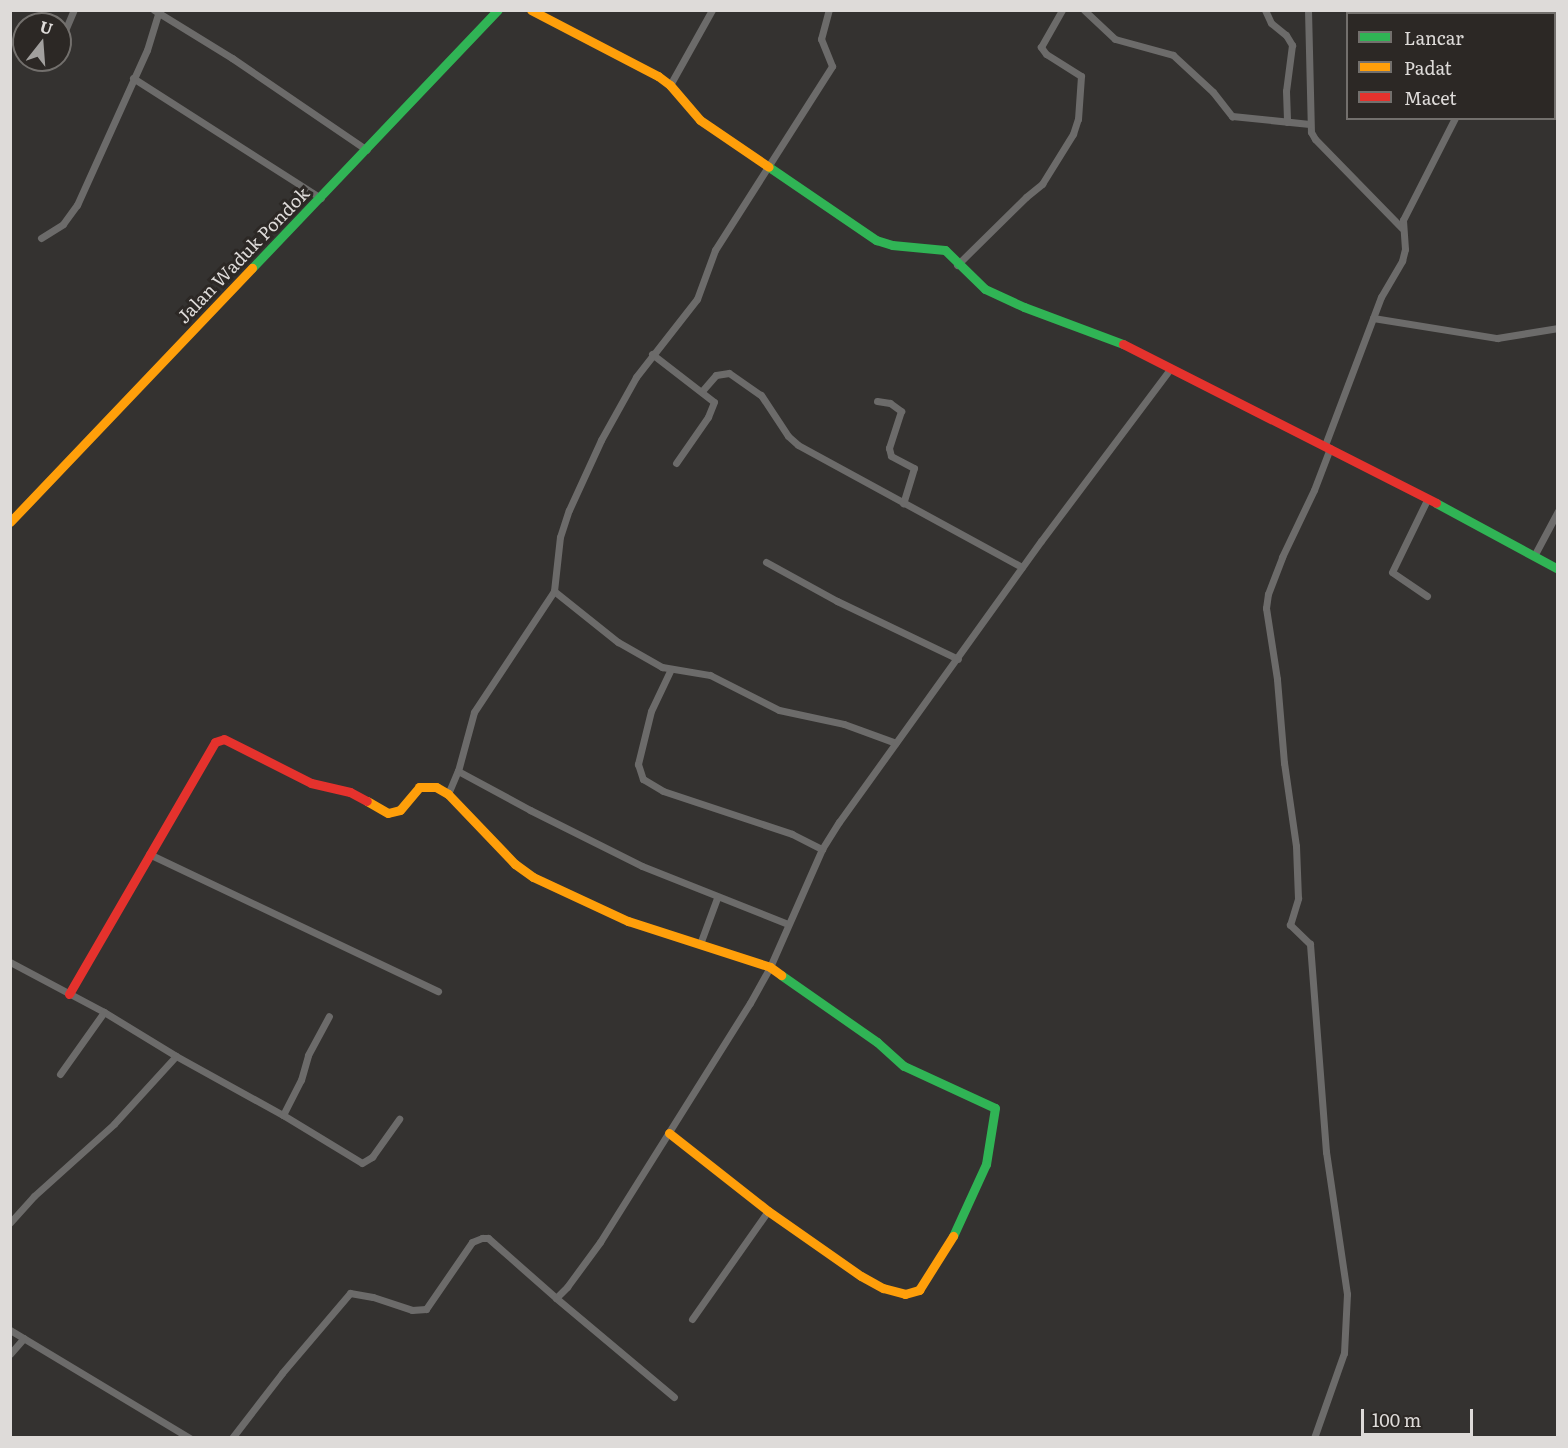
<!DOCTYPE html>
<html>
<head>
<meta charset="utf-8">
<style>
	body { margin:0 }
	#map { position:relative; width:1568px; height:1448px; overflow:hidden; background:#343230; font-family:Literata,serif }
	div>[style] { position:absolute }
	.street>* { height:7px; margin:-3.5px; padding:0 3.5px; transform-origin:3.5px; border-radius:3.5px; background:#6c6b6a }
	.fast>* { height:9px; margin:-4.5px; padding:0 4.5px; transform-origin:4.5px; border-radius:4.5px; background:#30b455 }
	.slow>* { height:9px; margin:-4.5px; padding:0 4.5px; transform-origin:4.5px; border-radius:4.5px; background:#ff9f0a }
	.jam>* { height:9px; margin:-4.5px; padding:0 4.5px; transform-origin:4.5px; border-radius:4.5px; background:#e5322d }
	span { translate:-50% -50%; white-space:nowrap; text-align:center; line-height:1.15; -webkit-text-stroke:6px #2c2825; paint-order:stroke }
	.street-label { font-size:18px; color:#dedbd9 }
	.frame { position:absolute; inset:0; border:12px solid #dedbd9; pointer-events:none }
	.legend { position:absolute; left:1346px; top:12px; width:210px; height:108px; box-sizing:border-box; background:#2c2825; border:2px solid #73706d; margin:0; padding:8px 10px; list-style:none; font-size:18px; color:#dedbd9 }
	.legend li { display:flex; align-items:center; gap:12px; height:30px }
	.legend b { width:30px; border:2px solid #73706d }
	.north { position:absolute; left:12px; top:12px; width:60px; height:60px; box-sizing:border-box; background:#2c2825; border:2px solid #73706d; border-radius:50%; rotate:17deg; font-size:16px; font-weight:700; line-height:24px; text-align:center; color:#dedbd9 }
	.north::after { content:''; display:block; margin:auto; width:21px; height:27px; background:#a2a09e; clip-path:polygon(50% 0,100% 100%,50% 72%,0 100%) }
	.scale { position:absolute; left:1361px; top:1409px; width:112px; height:27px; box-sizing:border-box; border:3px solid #dedbd9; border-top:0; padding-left:8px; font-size:18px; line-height:21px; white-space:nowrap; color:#dedbd9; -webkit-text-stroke:4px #2c2825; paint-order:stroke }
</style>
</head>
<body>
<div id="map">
	<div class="street">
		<div style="left:154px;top:10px;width:92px;rotate:31.6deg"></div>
		<div style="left:232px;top:58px;width:163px;rotate:34.3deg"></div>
		<div style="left:1084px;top:10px;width:42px;rotate:43.1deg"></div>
		<div style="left:1115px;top:39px;width:60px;rotate:15.4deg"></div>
		<div style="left:1173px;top:55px;width:54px;rotate:42.8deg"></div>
		<div style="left:1213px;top:92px;width:31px;rotate:52deg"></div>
		<div style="left:1232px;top:116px;width:78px;rotate:5.9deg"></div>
		<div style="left:1265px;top:10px;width:14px;rotate:65deg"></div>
		<div style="left:1271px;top:23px;width:19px;rotate:39deg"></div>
		<div style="left:1286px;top:35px;width:12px;rotate:59deg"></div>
		<div style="left:1292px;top:45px;width:46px;rotate:97.4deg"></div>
		<div style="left:1286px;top:91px;width:31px;rotate:88deg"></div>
		<div style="left:1308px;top:10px;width:122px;rotate:88.6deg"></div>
		<div style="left:1311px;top:132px;width:8px;rotate:60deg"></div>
		<div style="left:1315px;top:139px;width:124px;rotate:45.7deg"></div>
		<div style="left:61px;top:40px;width:33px;rotate:-67deg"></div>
		<div style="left:1554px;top:61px;width:5px;rotate:-37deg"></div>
		<div style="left:133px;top:78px;width:223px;rotate:32.6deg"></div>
		<div style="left:1554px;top:81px;width:4px;rotate:-14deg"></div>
		<div style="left:670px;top:85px;width:86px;rotate:-60.8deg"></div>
		<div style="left:41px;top:238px;width:26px;rotate:-32deg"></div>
		<div style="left:63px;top:224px;width:24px;rotate:-54deg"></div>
		<div style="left:77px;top:205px;width:170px;rotate:-65.7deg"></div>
		<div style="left:147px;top:50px;width:39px;rotate:-73deg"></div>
		<div style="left:957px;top:265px;width:97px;rotate:-44.6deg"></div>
		<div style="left:1026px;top:197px;width:21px;rotate:-39deg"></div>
		<div style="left:1042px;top:184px;width:59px;rotate:-58.2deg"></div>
		<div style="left:1073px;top:134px;width:16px;rotate:-72deg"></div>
		<div style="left:1078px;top:119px;width:43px;rotate:-86deg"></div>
		<div style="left:1081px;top:76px;width:41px;rotate:-147.8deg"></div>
		<div style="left:1046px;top:54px;width:9px;rotate:-126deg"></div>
		<div style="left:1041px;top:47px;width:43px;rotate:-60.4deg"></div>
		<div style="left:1373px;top:318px;width:126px;rotate:9.2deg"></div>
		<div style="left:1497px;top:338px;width:62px;rotate:-9.3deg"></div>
		<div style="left:652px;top:354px;width:78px;rotate:37.7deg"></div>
		<div style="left:714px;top:402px;width:16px;rotate:112deg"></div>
		<div style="left:708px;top:417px;width:56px;rotate:124.8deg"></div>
		<div style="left:702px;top:391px;width:21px;rotate:-49deg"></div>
		<div style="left:716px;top:375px;width:13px;rotate:-9deg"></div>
		<div style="left:729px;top:373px;width:39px;rotate:35deg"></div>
		<div style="left:761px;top:395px;width:49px;rotate:56.6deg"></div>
		<div style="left:788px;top:436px;width:13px;rotate:42deg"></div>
		<div style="left:798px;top:445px;width:255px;rotate:28.6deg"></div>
		<div style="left:877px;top:401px;width:13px;rotate:9deg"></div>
		<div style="left:890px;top:403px;width:14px;rotate:36deg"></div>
		<div style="left:901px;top:411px;width:39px;rotate:108deg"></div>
		<div style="left:889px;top:448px;width:8px;rotate:76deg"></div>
		<div style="left:891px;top:456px;width:26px;rotate:28deg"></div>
		<div style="left:914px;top:468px;width:37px;rotate:107deg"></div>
		<div style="left:1325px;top:445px;width:158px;rotate:-69.3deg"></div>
		<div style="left:1381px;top:297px;width:42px;rotate:-59.7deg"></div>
		<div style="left:1402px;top:261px;width:12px;rotate:-76deg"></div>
		<div style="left:1405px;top:249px;width:29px;rotate:-94deg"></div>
		<div style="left:1403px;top:220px;width:114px;rotate:-63deg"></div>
		<div style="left:1534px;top:556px;width:51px;rotate:-61.9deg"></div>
		<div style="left:766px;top:562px;width:81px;rotate:28.8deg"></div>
		<div style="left:837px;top:601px;width:134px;rotate:25.6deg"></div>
		<div style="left:554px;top:591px;width:82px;rotate:38.6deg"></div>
		<div style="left:618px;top:642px;width:51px;rotate:29.6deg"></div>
		<div style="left:662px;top:667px;width:49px;rotate:9.5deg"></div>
		<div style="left:710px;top:675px;width:77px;rotate:26.9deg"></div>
		<div style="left:779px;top:710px;width:66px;rotate:12.2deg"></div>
		<div style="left:844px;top:724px;width:55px;rotate:20.1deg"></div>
		<div style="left:1427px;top:596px;width:42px;rotate:-145.6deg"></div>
		<div style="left:1392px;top:572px;width:82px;rotate:-64.1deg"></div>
		<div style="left:670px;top:671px;width:44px;rotate:115.4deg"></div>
		<div style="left:651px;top:711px;width:55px;rotate:103.8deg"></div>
		<div style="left:638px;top:764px;width:16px;rotate:72deg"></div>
		<div style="left:643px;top:779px;width:23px;rotate:31deg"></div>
		<div style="left:663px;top:791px;width:136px;rotate:18.4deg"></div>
		<div style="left:792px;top:834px;width:34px;rotate:27deg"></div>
		<div style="left:458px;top:771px;width:82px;rotate:28.4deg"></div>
		<div style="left:530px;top:810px;width:125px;rotate:26.6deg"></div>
		<div style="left:642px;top:866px;width:157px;rotate:21.7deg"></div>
		<div style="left:448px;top:794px;width:25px;rotate:-67deg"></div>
		<div style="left:458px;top:771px;width:61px;rotate:-74.8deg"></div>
		<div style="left:474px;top:712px;width:145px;rotate:-56.5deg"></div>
		<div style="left:554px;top:591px;width:54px;rotate:-83.7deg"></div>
		<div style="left:560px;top:537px;width:28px;rotate:-72deg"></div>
		<div style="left:569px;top:510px;width:77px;rotate:-65.4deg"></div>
		<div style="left:601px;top:440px;width:72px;rotate:-60.9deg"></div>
		<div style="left:636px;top:377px;width:99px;rotate:-52deg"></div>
		<div style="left:697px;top:299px;width:52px;rotate:-69.8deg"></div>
		<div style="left:715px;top:250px;width:218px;rotate:-57.5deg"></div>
		<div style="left:832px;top:66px;width:29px;rotate:-112deg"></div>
		<div style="left:821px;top:39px;width:30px;rotate:-75deg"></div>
		<div style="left:149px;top:854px;width:320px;rotate:25.4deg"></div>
		<div style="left:700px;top:944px;width:49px;rotate:-69.7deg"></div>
		<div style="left:10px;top:962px;width:106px;rotate:28deg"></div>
		<div style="left:104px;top:1012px;width:84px;rotate:31.4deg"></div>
		<div style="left:176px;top:1056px;width:92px;rotate:132.4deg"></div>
		<div style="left:114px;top:1124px;width:108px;rotate:138deg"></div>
		<div style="left:34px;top:1196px;width:36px;rotate:132deg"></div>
		<div style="left:176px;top:1056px;width:122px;rotate:28.9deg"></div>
		<div style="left:283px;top:1115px;width:92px;rotate:31.3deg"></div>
		<div style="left:362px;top:1163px;width:12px;rotate:-31deg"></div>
		<div style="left:372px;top:1157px;width:47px;rotate:-54.6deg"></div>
		<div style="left:60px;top:1074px;width:76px;rotate:-54.6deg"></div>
		<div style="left:283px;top:1115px;width:39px;rotate:-63deg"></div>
		<div style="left:301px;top:1080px;width:26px;rotate:-74deg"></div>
		<div style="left:308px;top:1055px;width:44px;rotate:-61.7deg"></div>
		<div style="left:556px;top:1298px;width:154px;rotate:40deg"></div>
		<div style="left:692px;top:1319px;width:132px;rotate:-54.9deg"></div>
		<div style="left:10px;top:1330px;width:210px;rotate:31deg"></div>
		<div style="left:10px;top:1354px;width:21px;rotate:-49deg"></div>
		<div style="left:232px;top:1438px;width:82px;rotate:-52.4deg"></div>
		<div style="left:282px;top:1373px;width:105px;rotate:-49.6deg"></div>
		<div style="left:350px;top:1293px;width:23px;rotate:10deg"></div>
		<div style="left:373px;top:1297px;width:41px;rotate:18.4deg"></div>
		<div style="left:412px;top:1310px;width:14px;rotate:-4deg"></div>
		<div style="left:426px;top:1309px;width:81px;rotate:-55.5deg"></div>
		<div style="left:472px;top:1242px;width:11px;rotate:-22deg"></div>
		<div style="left:482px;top:1238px;width:6px"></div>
		<div style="left:488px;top:1238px;width:91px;rotate:41.4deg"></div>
		<div style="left:556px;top:1298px;width:16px;rotate:-45deg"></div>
		<div style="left:567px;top:1287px;width:56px;rotate:-53.7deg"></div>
		<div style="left:600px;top:1242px;width:282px;rotate:-57.9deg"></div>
		<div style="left:750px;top:1003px;width:41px;rotate:-60.9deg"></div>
		<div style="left:770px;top:967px;width:129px;rotate:-66.2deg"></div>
		<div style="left:822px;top:849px;width:32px;rotate:-58deg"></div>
		<div style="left:839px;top:822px;width:346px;rotate:-54.3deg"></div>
		<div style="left:1041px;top:541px;width:216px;rotate:-53.1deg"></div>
		<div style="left:1314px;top:1438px;width:90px;rotate:-70.6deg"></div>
		<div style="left:1344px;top:1353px;width:59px;rotate:-87.1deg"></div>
		<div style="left:1347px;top:1294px;width:144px;rotate:-98.4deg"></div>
		<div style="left:1326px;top:1152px;width:209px;rotate:-94.4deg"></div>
		<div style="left:1310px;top:944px;width:28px;rotate:-136deg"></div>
		<div style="left:1290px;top:925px;width:28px;rotate:-73deg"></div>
		<div style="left:1298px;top:898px;width:52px;rotate:-92.2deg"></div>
		<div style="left:1296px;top:846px;width:84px;rotate:-98.2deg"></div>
		<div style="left:1284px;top:763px;width:84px;rotate:-94.8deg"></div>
		<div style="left:1277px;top:679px;width:72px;rotate:-98.8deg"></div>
		<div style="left:1266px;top:608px;width:14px;rotate:-82deg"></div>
		<div style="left:1268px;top:594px;width:40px;rotate:-69deg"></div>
		<div style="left:1282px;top:557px;width:74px;rotate:-64.5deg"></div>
		<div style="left:1314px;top:490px;width:45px;rotate:-69.1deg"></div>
	</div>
	<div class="fast">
		<div style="left:769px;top:167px;width:130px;rotate:34.3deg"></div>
		<div style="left:876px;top:240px;width:17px;rotate:17deg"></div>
		<div style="left:892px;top:245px;width:53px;rotate:5.4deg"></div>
		<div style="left:945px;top:250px;width:56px;rotate:44.3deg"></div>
		<div style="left:985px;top:289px;width:43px;rotate:24.8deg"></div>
		<div style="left:1024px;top:307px;width:106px;rotate:20.5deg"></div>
		<div style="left:252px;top:268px;width:356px;rotate:-46.4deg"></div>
		<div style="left:1436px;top:503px;width:139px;rotate:28.4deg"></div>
		<div style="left:781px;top:975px;width:117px;rotate:34.9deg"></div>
		<div style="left:877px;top:1042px;width:36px;rotate:42deg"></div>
		<div style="left:904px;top:1066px;width:100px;rotate:24.8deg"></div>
		<div style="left:995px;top:1108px;width:57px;rotate:99.1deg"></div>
		<div style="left:986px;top:1164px;width:79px;rotate:114.6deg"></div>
	</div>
	<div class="slow">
		<div style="left:531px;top:10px;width:143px;rotate:27.5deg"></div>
		<div style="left:658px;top:76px;width:15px;rotate:37deg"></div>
		<div style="left:670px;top:85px;width:46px;rotate:49.4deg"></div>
		<div style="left:700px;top:120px;width:83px;rotate:34.3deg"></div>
		<div style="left:10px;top:522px;width:351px;rotate:-46.4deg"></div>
		<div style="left:367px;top:801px;width:24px;rotate:30deg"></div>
		<div style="left:388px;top:813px;width:12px;rotate:-14deg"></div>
		<div style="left:400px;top:810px;width:30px;rotate:-50deg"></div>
		<div style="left:419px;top:787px;width:17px"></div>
		<div style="left:436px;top:787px;width:14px;rotate:30deg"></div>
		<div style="left:448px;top:794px;width:97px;rotate:46.3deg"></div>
		<div style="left:515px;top:864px;width:22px;rotate:36deg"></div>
		<div style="left:533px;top:877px;width:105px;rotate:24.9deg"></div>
		<div style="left:628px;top:921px;width:149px;rotate:17.9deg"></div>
		<div style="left:770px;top:967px;width:14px;rotate:36deg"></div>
		<div style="left:669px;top:1133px;width:126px;rotate:38.2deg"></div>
		<div style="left:768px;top:1211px;width:113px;rotate:35deg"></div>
		<div style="left:861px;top:1276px;width:25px;rotate:29deg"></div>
		<div style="left:883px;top:1288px;width:23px;rotate:15deg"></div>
		<div style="left:905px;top:1294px;width:15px;rotate:-16deg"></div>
		<div style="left:919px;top:1290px;width:64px;rotate:-57.8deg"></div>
	</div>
	<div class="jam">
		<div style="left:1123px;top:344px;width:351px;rotate:26.9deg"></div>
		<div style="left:69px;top:994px;width:291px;rotate:-59.9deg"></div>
		<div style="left:215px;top:742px;width:9px;rotate:-18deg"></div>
		<div style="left:224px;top:739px;width:97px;rotate:26.8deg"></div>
		<div style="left:311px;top:783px;width:40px;rotate:13deg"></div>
		<div style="left:350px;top:792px;width:19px;rotate:28deg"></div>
	</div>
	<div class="street-label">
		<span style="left:243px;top:255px;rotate:-46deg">Jalan Waduk Pondok</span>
	</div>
	<div class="frame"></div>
	<ul class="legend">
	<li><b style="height:8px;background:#30b455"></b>Lancar</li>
	<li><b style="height:8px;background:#ff9f0a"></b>Padat</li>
	<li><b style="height:8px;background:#e5322d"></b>Macet</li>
	</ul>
	<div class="north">U</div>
	<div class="scale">100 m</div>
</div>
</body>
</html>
